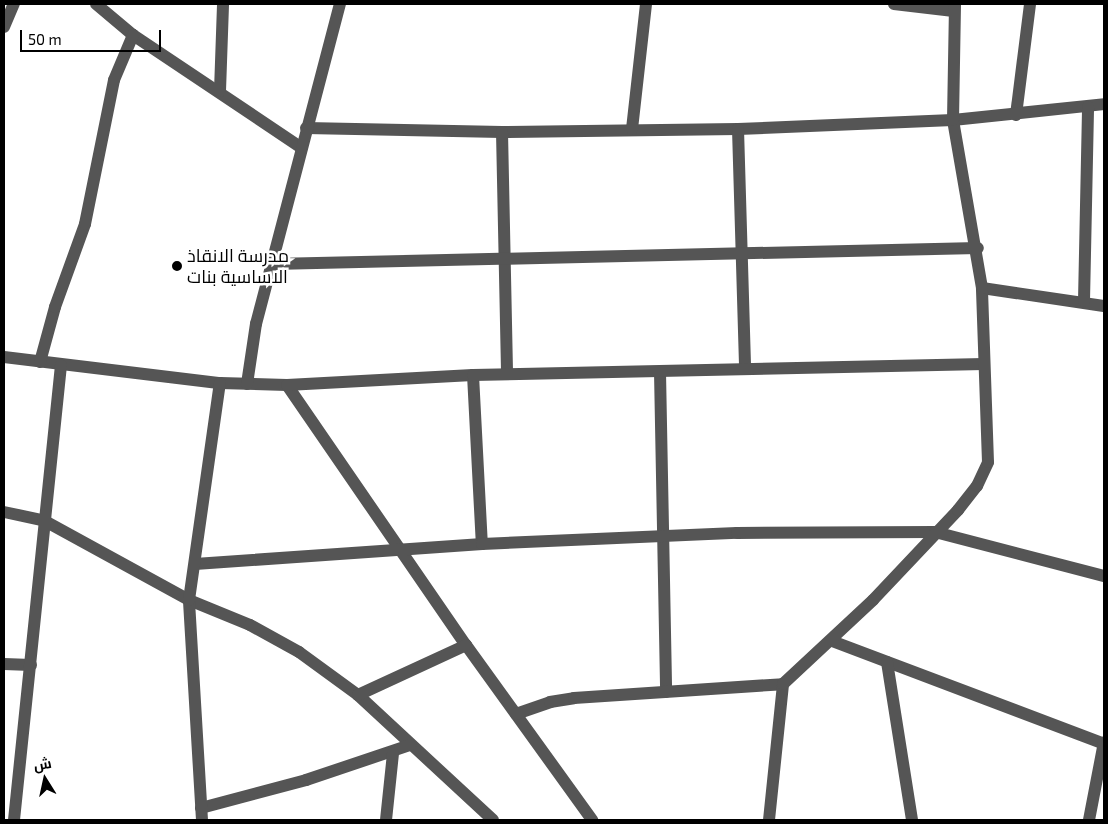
<!DOCTYPE html>
<html>
<head>
<meta charset="utf-8">
<style>
	body { margin:0 }
	#map { position:relative; width:1108px; height:824px; overflow:hidden; background:#fff; font-family:"Exo 2",Cairo,sans-serif }
	div>[style] { position:absolute }
	.minor>* { height:12px; margin:-6px; padding:0 6px; transform-origin:6px; border-radius:6px; background:#555 }
	.dots>* { width:14px; height:14px; translate:-50% -50%; box-sizing:border-box; border:2px solid #fff; border-radius:50% }
	span { translate:-50% -50%; white-space:nowrap; text-align:center; line-height:1.15; -webkit-text-stroke:5px #fff; paint-order:stroke }
	.poi-label { font-size:18px; color:#000 }
	.left { translate:0 -50%; text-align:left }
	.frame { position:absolute; inset:0; border:5px solid #000; pointer-events:none }
	.north { position:absolute; left:20px; top:754px; width:50px; height:50px; -webkit-text-stroke:4px #fff; paint-order:stroke; rotate:350deg; font-size:14px; font-weight:700; line-height:20px; text-align:center; color:#000 }
	.north::after { content:''; display:block; margin:auto; width:18px; height:22px; background:#000; clip-path:polygon(50% 0,100% 100%,50% 72%,0 100%) }
	.scale { position:absolute; left:20px; top:30px; width:141px; height:22px; box-sizing:border-box; border:2px solid #000; border-top:0; padding-left:6px; font-size:15px; line-height:18px; white-space:nowrap; color:#000; -webkit-text-stroke:4px #fff; paint-order:stroke }
</style>
</head>
<body>
<div id="map">
	<div class="minor">
		<div style="left:96px;top:4px;width:48px;rotate:40deg"></div>
		<div style="left:133px;top:35px;width:203px;rotate:33.8deg"></div>
		<div style="left:894px;top:4px;width:60px;rotate:6.7deg"></div>
		<div style="left:4px;top:27px;width:25px;rotate:-67deg"></div>
		<div style="left:220px;top:91px;width:87px;rotate:-88deg"></div>
		<div style="left:1016px;top:115px;width:112px;rotate:-82.8deg"></div>
		<div style="left:306px;top:128px;width:196px;rotate:1.2deg"></div>
		<div style="left:502px;top:132px;width:236px;rotate:-0.7deg"></div>
		<div style="left:738px;top:129px;width:215px;rotate:-2.4deg"></div>
		<div style="left:953px;top:120px;width:152px;rotate:-6deg"></div>
		<div style="left:632px;top:129px;width:126px;rotate:-83.6deg"></div>
		<div style="left:738px;top:129px;width:240px;rotate:88.3deg"></div>
		<div style="left:502px;top:132px;width:242px;rotate:88.8deg"></div>
		<div style="left:273px;top:264px;width:705px;rotate:-1.3deg"></div>
		<div style="left:982px;top:288px;width:123px;rotate:8.4deg"></div>
		<div style="left:1084px;top:301px;width:194px;rotate:-88.8deg"></div>
		<div style="left:4px;top:357px;width:218px;rotate:6.9deg"></div>
		<div style="left:220px;top:383px;width:67px;rotate:1.7deg"></div>
		<div style="left:287px;top:385px;width:316px;rotate:55.5deg"></div>
		<div style="left:466px;top:645px;width:216px;rotate:54.2deg"></div>
		<div style="left:40px;top:362px;width:57px;rotate:-74.7deg"></div>
		<div style="left:55px;top:307px;width:88px;rotate:-70.1deg"></div>
		<div style="left:85px;top:224px;width:147px;rotate:-78.6deg"></div>
		<div style="left:114px;top:80px;width:49px;rotate:-67.1deg"></div>
		<div style="left:660px;top:372px;width:320px;rotate:88.9deg"></div>
		<div style="left:473px;top:375px;width:169px;rotate:87deg"></div>
		<div style="left:247px;top:384px;width:61px;rotate:-81.5deg"></div>
		<div style="left:256px;top:324px;width:331px;rotate:-75.3deg"></div>
		<div style="left:287px;top:385px;width:186px;rotate:-3.1deg"></div>
		<div style="left:473px;top:375px;width:511px;rotate:-1.23deg"></div>
		<div style="left:4px;top:512px;width:40px;rotate:12deg"></div>
		<div style="left:43px;top:520px;width:166px;rotate:28.7deg"></div>
		<div style="left:189px;top:600px;width:66px;rotate:22.3deg"></div>
		<div style="left:250px;top:625px;width:56px;rotate:28.9deg"></div>
		<div style="left:299px;top:652px;width:73px;rotate:36.1deg"></div>
		<div style="left:358px;top:695px;width:184px;rotate:42.8deg"></div>
		<div style="left:195px;top:564px;width:288px;rotate:-4deg"></div>
		<div style="left:482px;top:544px;width:255px;rotate:-2.5deg"></div>
		<div style="left:737px;top:533px;width:198px;rotate:-0.3deg"></div>
		<div style="left:935px;top:532px;width:175px;rotate:14.6deg"></div>
		<div style="left:832px;top:641px;width:291px;rotate:20.7deg"></div>
		<div style="left:887px;top:662px;width:160px;rotate:81deg"></div>
		<div style="left:4px;top:664px;width:27px;rotate:2deg"></div>
		<div style="left:358px;top:695px;width:119px;rotate:-24.8deg"></div>
		<div style="left:516px;top:714px;width:36px;rotate:-19deg"></div>
		<div style="left:550px;top:702px;width:24px;rotate:-9deg"></div>
		<div style="left:574px;top:698px;width:209px;rotate:-3.8deg"></div>
		<div style="left:201px;top:808px;width:109px;rotate:-14.9deg"></div>
		<div style="left:306px;top:780px;width:110px;rotate:-18.6deg"></div>
		<div style="left:14px;top:820px;width:457px;rotate:-84.1deg"></div>
		<div style="left:202px;top:820px;width:220px;rotate:-93.4deg"></div>
		<div style="left:189px;top:600px;width:219px;rotate:-81.9deg"></div>
		<div style="left:386px;top:820px;width:67px;rotate:-84deg"></div>
		<div style="left:769px;top:820px;width:137px;rotate:-84.1deg"></div>
		<div style="left:783px;top:684px;width:123px;rotate:-43deg"></div>
		<div style="left:873px;top:600px;width:124px;rotate:-46.6deg"></div>
		<div style="left:958px;top:510px;width:31px;rotate:-52deg"></div>
		<div style="left:977px;top:486px;width:26px;rotate:-65deg"></div>
		<div style="left:988px;top:462px;width:174px;rotate:-92deg"></div>
		<div style="left:982px;top:288px;width:170px;rotate:-99.8deg"></div>
		<div style="left:953px;top:120px;width:116px;rotate:-89deg"></div>
		<div style="left:1089px;top:820px;width:79px;rotate:-79.1deg"></div>
	</div>
	<div class="dots">
		<div style="left:177px;top:266px;background:#000"></div>
	</div>
	<div class="poi-label">
		<span class="left" style="left:187px;top:266px">مدرسة الانقاذ<br>الاساسية بنات</span>
	</div>
	<div class="frame"></div>
	<div class="north">ش</div>
	<div class="scale">50 m</div>
</div>
</body>
</html>
